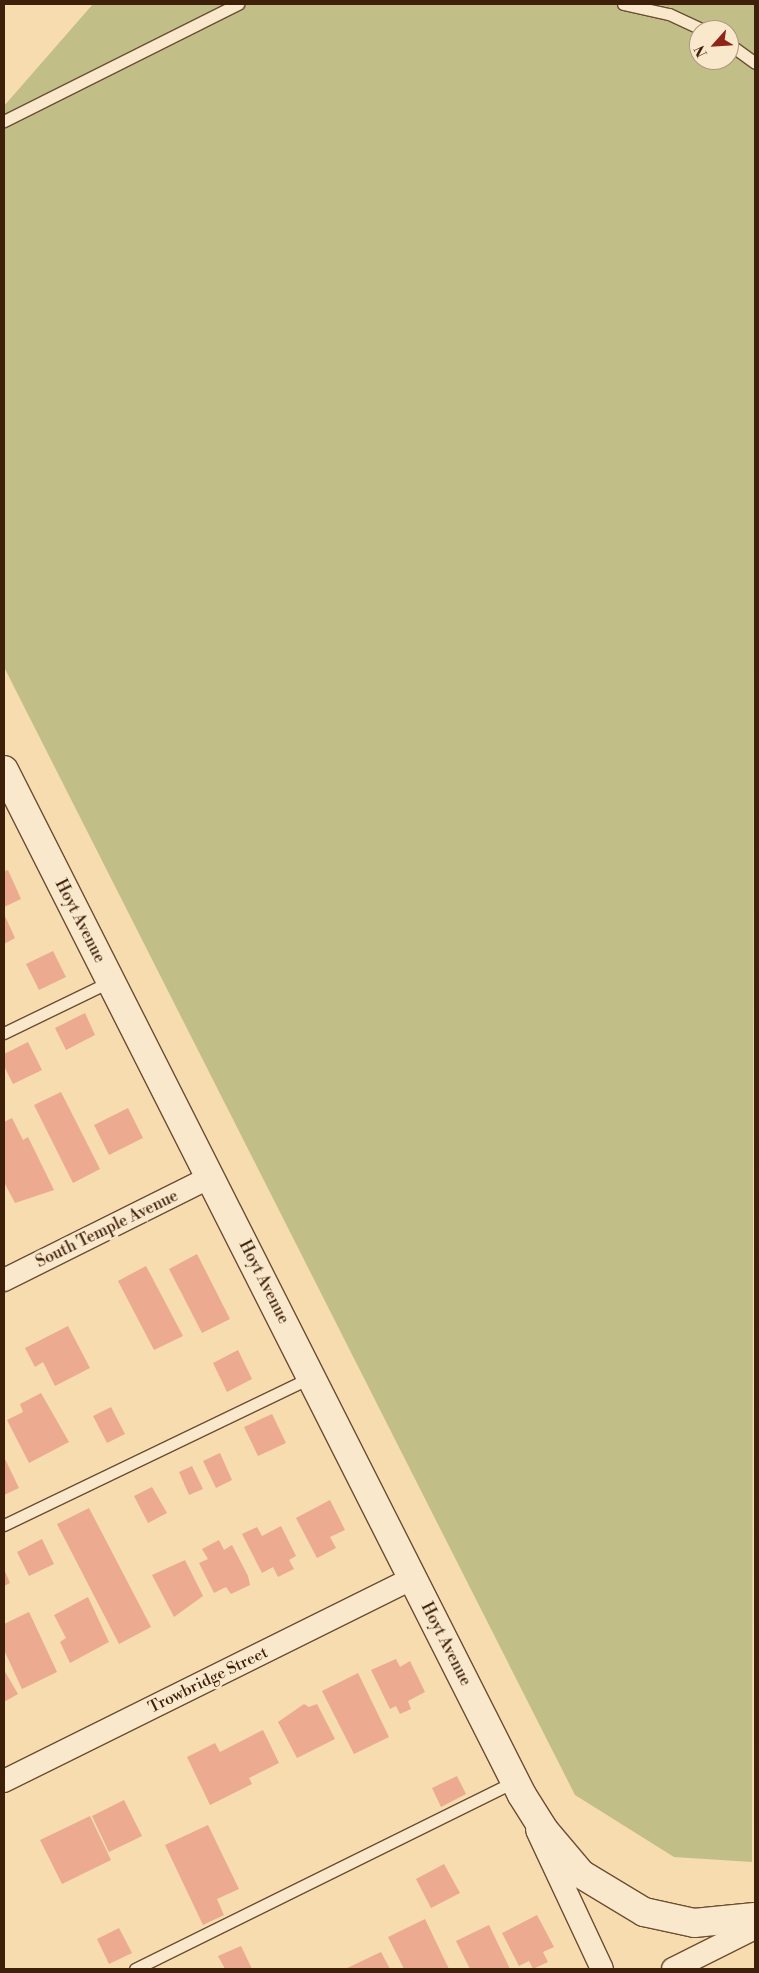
<!DOCTYPE html>
<html>
<head>
<meta charset="utf-8">
<style>
	body { margin:0 }
	#map { position:relative; width:759px; height:1973px; overflow:hidden; background:#f6dcaf; font-family:"Libre Bodoni",serif }
	div>[style] { position:absolute }
	.green>* { inset:0; background:#c1bf87 }
	.building>* { inset:0; background:#ecaa90 }
	.roads { filter:drop-shadow(1px 0 #6c4e33) drop-shadow(-1px 0 #6c4e33) drop-shadow(0 1px #6c4e33) drop-shadow(0 -1px #6c4e33) }
	.lane>* { height:11px; margin:-5.5px; padding:0 5.5px; transform-origin:5.5px; border-radius:5.5px; background:#f9e8cb }
	.street>* { height:22px; margin:-11px; padding:0 11px; transform-origin:11px; border-radius:11px; background:#f9e8cb }
	.secondary>* { height:28px; margin:-14px; padding:0 14px; transform-origin:14px; border-radius:14px; background:#f9e8cb }
	span { translate:-50% -50%; white-space:nowrap; text-align:center; line-height:1.15; -webkit-text-stroke:5px #f9e8cb; paint-order:stroke }
	.street-label { font-size:16px; color:#3e1f0a }
	.frame { position:absolute; inset:0; border:5px solid #3e1f0a; pointer-events:none }
	.north { position:absolute; left:689px; top:20px; width:50px; height:50px; box-sizing:border-box; background:#f9e8cb; border:1px solid #ae987e; border-radius:50%; rotate:244deg; font-size:14px; font-weight:700; line-height:20px; text-align:center; color:#3e1f0a }
	.north::after { content:''; display:block; margin:auto; width:18px; height:22px; background:#8f2418; clip-path:polygon(50% 0,100% 100%,50% 72%,0 100%) }
</style>
</head>
<body>
<div id="map">
	<div class="green">
		<div style="clip-path:polygon(evenodd,93px 4px,755px 4px,752px 1862px,674px 1857px,575px 1795px,4px 667px,4px 106px,93px 4px,699px 30px,729px 30px,729px 60px,699px 60px,699px 30px)"></div>
	</div>
	<div class="building">
		<div style="clip-path:polygon(8px 870px,21px 899px,4px 907px,4px 871px)"></div>
		<div style="clip-path:polygon(4px 914px,15px 938px,4px 944px)"></div>
		<div style="clip-path:polygon(53px 951px,66px 977px,39px 990px,26px 964px)"></div>
		<div style="clip-path:polygon(85px 1013px,95px 1035px,66px 1050px,55px 1028px)"></div>
		<div style="clip-path:polygon(28px 1042px,42px 1070px,13px 1084px,4px 1066px,4px 1054px)"></div>
		<div style="clip-path:polygon(61px 1092px,100px 1169px,73px 1183px,34px 1105px)"></div>
		<div style="clip-path:polygon(128px 1108px,143px 1138px,109px 1155px,94px 1125px)"></div>
		<div style="clip-path:polygon(12px 1118px,23px 1140px,28px 1137px,54px 1190px,15px 1203px,4px 1182px,4px 1122px)"></div>
		<div style="clip-path:polygon(197px 1254px,230px 1319px,202px 1333px,169px 1269px)"></div>
		<div style="clip-path:polygon(146px 1266px,183px 1336px,154px 1350px,118px 1281px)"></div>
		<div style="clip-path:polygon(68px 1326px,90px 1368px,55px 1386px,43px 1362px,35px 1367px,25px 1348px)"></div>
		<div style="clip-path:polygon(238px 1350px,252px 1379px,227px 1392px,213px 1363px)"></div>
		<div style="clip-path:polygon(41px 1393px,69px 1442px,29px 1463px,7px 1420px,23px 1412px,20px 1404px)"></div>
		<div style="clip-path:polygon(111px 1407px,125px 1434px,107px 1443px,93px 1416px)"></div>
		<div style="clip-path:polygon(272px 1414px,286px 1443px,258px 1456px,244px 1427px)"></div>
		<div style="clip-path:polygon(220px 1453px,232px 1480px,216px 1488px,203px 1461px)"></div>
		<div style="clip-path:polygon(5px 1459px,19px 1488px,4px 1495px,4px 1460px)"></div>
		<div style="clip-path:polygon(192px 1466px,203px 1489px,189px 1495px,179px 1472px)"></div>
		<div style="clip-path:polygon(152px 1487px,167px 1513px,148px 1523px,134px 1496px)"></div>
		<div style="clip-path:polygon(330px 1500px,345px 1530px,330px 1537px,336px 1548px,317px 1558px,296px 1518px)"></div>
		<div style="clip-path:polygon(89px 1508px,151px 1627px,119px 1644px,57px 1524px)"></div>
		<div style="clip-path:polygon(281px 1526px,296px 1556px,289px 1560px,294px 1569px,278px 1577px,273px 1567px,262px 1573px,242px 1534px,257px 1527px,262px 1536px)"></div>
		<div style="clip-path:polygon(42px 1539px,54px 1564px,29px 1576px,17px 1552px)"></div>
		<div style="clip-path:polygon(219px 1540px,224px 1550px,232px 1545px,248px 1576px,250px 1585px,231px 1594px,226px 1587px,214px 1593px,199px 1563px,208px 1559px,202px 1549px)"></div>
		<div style="clip-path:polygon(185px 1560px,203px 1596px,174px 1617px,152px 1575px)"></div>
		<div style="clip-path:polygon(4px 1569px,10px 1583px,4px 1586px)"></div>
		<div style="clip-path:polygon(88px 1597px,109px 1642px,70px 1663px,60px 1642px,66px 1638px,54px 1615px)"></div>
		<div style="clip-path:polygon(29px 1612px,57px 1672px,22px 1689px,4px 1650px,4px 1624px)"></div>
		<div style="clip-path:polygon(396px 1659px,400px 1667px,410px 1661px,425px 1692px,408px 1701px,411px 1709px,400px 1714px,396px 1706px,390px 1709px,371px 1670px)"></div>
		<div style="clip-path:polygon(4px 1670px,18px 1694px,4px 1702px)"></div>
		<div style="clip-path:polygon(358px 1673px,389px 1737px,354px 1754px,322px 1691px)"></div>
		<div style="clip-path:polygon(304px 1704px,309px 1707px,317px 1704px,335px 1739px,297px 1758px,278px 1722px)"></div>
		<div style="clip-path:polygon(263px 1730px,279px 1763px,249px 1778px,252px 1784px,210px 1805px,187px 1757px,215px 1743px,220px 1752px)"></div>
		<div style="clip-path:polygon(457px 1776px,466px 1794px,441px 1807px,432px 1788px)"></div>
		<div style="clip-path:polygon(124px 1800px,142px 1836px,109px 1852px,92px 1816px)"></div>
		<div style="clip-path:polygon(90px 1816px,111px 1860px,62px 1884px,40px 1840px)"></div>
		<div style="clip-path:polygon(208px 1825px,239px 1889px,217px 1899px,224px 1915px,203px 1925px,165px 1845px)"></div>
		<div style="clip-path:polygon(444px 1864px,460px 1893px,431px 1908px,416px 1879px)"></div>
		<div style="clip-path:polygon(537px 1915px,554px 1947px,543px 1952px,548px 1962px,533px 1969px,529px 1961px,519px 1966px,502px 1933px)"></div>
		<div style="clip-path:polygon(425px 1919px,449px 1969px,404px 1969px,388px 1937px)"></div>
		<div style="clip-path:polygon(489px 1925px,510px 1969px,470px 1969px,456px 1941px)"></div>
		<div style="clip-path:polygon(119px 1928px,132px 1953px,109px 1964px,97px 1939px)"></div>
		<div style="clip-path:polygon(241px 1946px,252px 1969px,225px 1969px,218px 1956px)"></div>
		<div style="clip-path:polygon(381px 1952px,390px 1969px,345px 1969px)"></div>
	</div>
	<div class="roads">
		<div class="lane">
			<div style="left:623px;top:4px;width:47px;rotate:12.3deg"></div>
			<div style="left:669px;top:14px;width:38px;rotate:25deg"></div>
			<div style="left:729px;top:44px;width:32px;rotate:36deg"></div>
			<div style="left:4px;top:121px;width:262px;rotate:-26.6deg"></div>
			<div style="left:4px;top:1033px;width:119px;rotate:-25.9deg"></div>
			<div style="left:4px;top:1525px;width:341px;rotate:-25.7deg"></div>
			<div style="left:135px;top:1969px;width:425px;rotate:-26.3deg"></div>
		</div>
		<div class="street">
			<div style="left:4px;top:1280px;width:231px;rotate:-26.5deg"></div>
			<div style="left:4px;top:1781px;width:457px;rotate:-26.4deg"></div>
			<div style="left:537px;top:1830px;width:153px;rotate:64.9deg"></div>
			<div style="left:673px;top:1969px;width:92px;rotate:-26.6deg"></div>
		</div>
		<div class="secondary">
			<div style="left:4px;top:770px;width:1148px;rotate:63.19deg"></div>
			<div style="left:522px;top:1795px;width:41px;rotate:57.8deg"></div>
			<div style="left:544px;top:1830px;width:57px;rotate:49.9deg"></div>
			<div style="left:581px;top:1874px;width:74px;rotate:31.1deg"></div>
			<div style="left:644px;top:1912px;width:51px;rotate:12.4deg"></div>
			<div style="left:694px;top:1923px;width:61px;rotate:-5.6deg"></div>
		</div>
	</div>
	<div class="street-label">
		<span style="left:80px;top:921px;rotate:63deg">Hoyt Avenue</span>
		<span style="left:107px;top:1229px;rotate:-26deg">South Temple Avenue</span>
		<span style="left:264px;top:1282px;rotate:63deg">Hoyt Avenue</span>
		<span style="left:446px;top:1644px;rotate:63deg">Hoyt Avenue</span>
		<span style="left:208px;top:1680px;rotate:-26deg">Trowbridge Street</span>
	</div>
	<div class="frame"></div>
	<div class="north">N</div>
</div>
</body>
</html>
